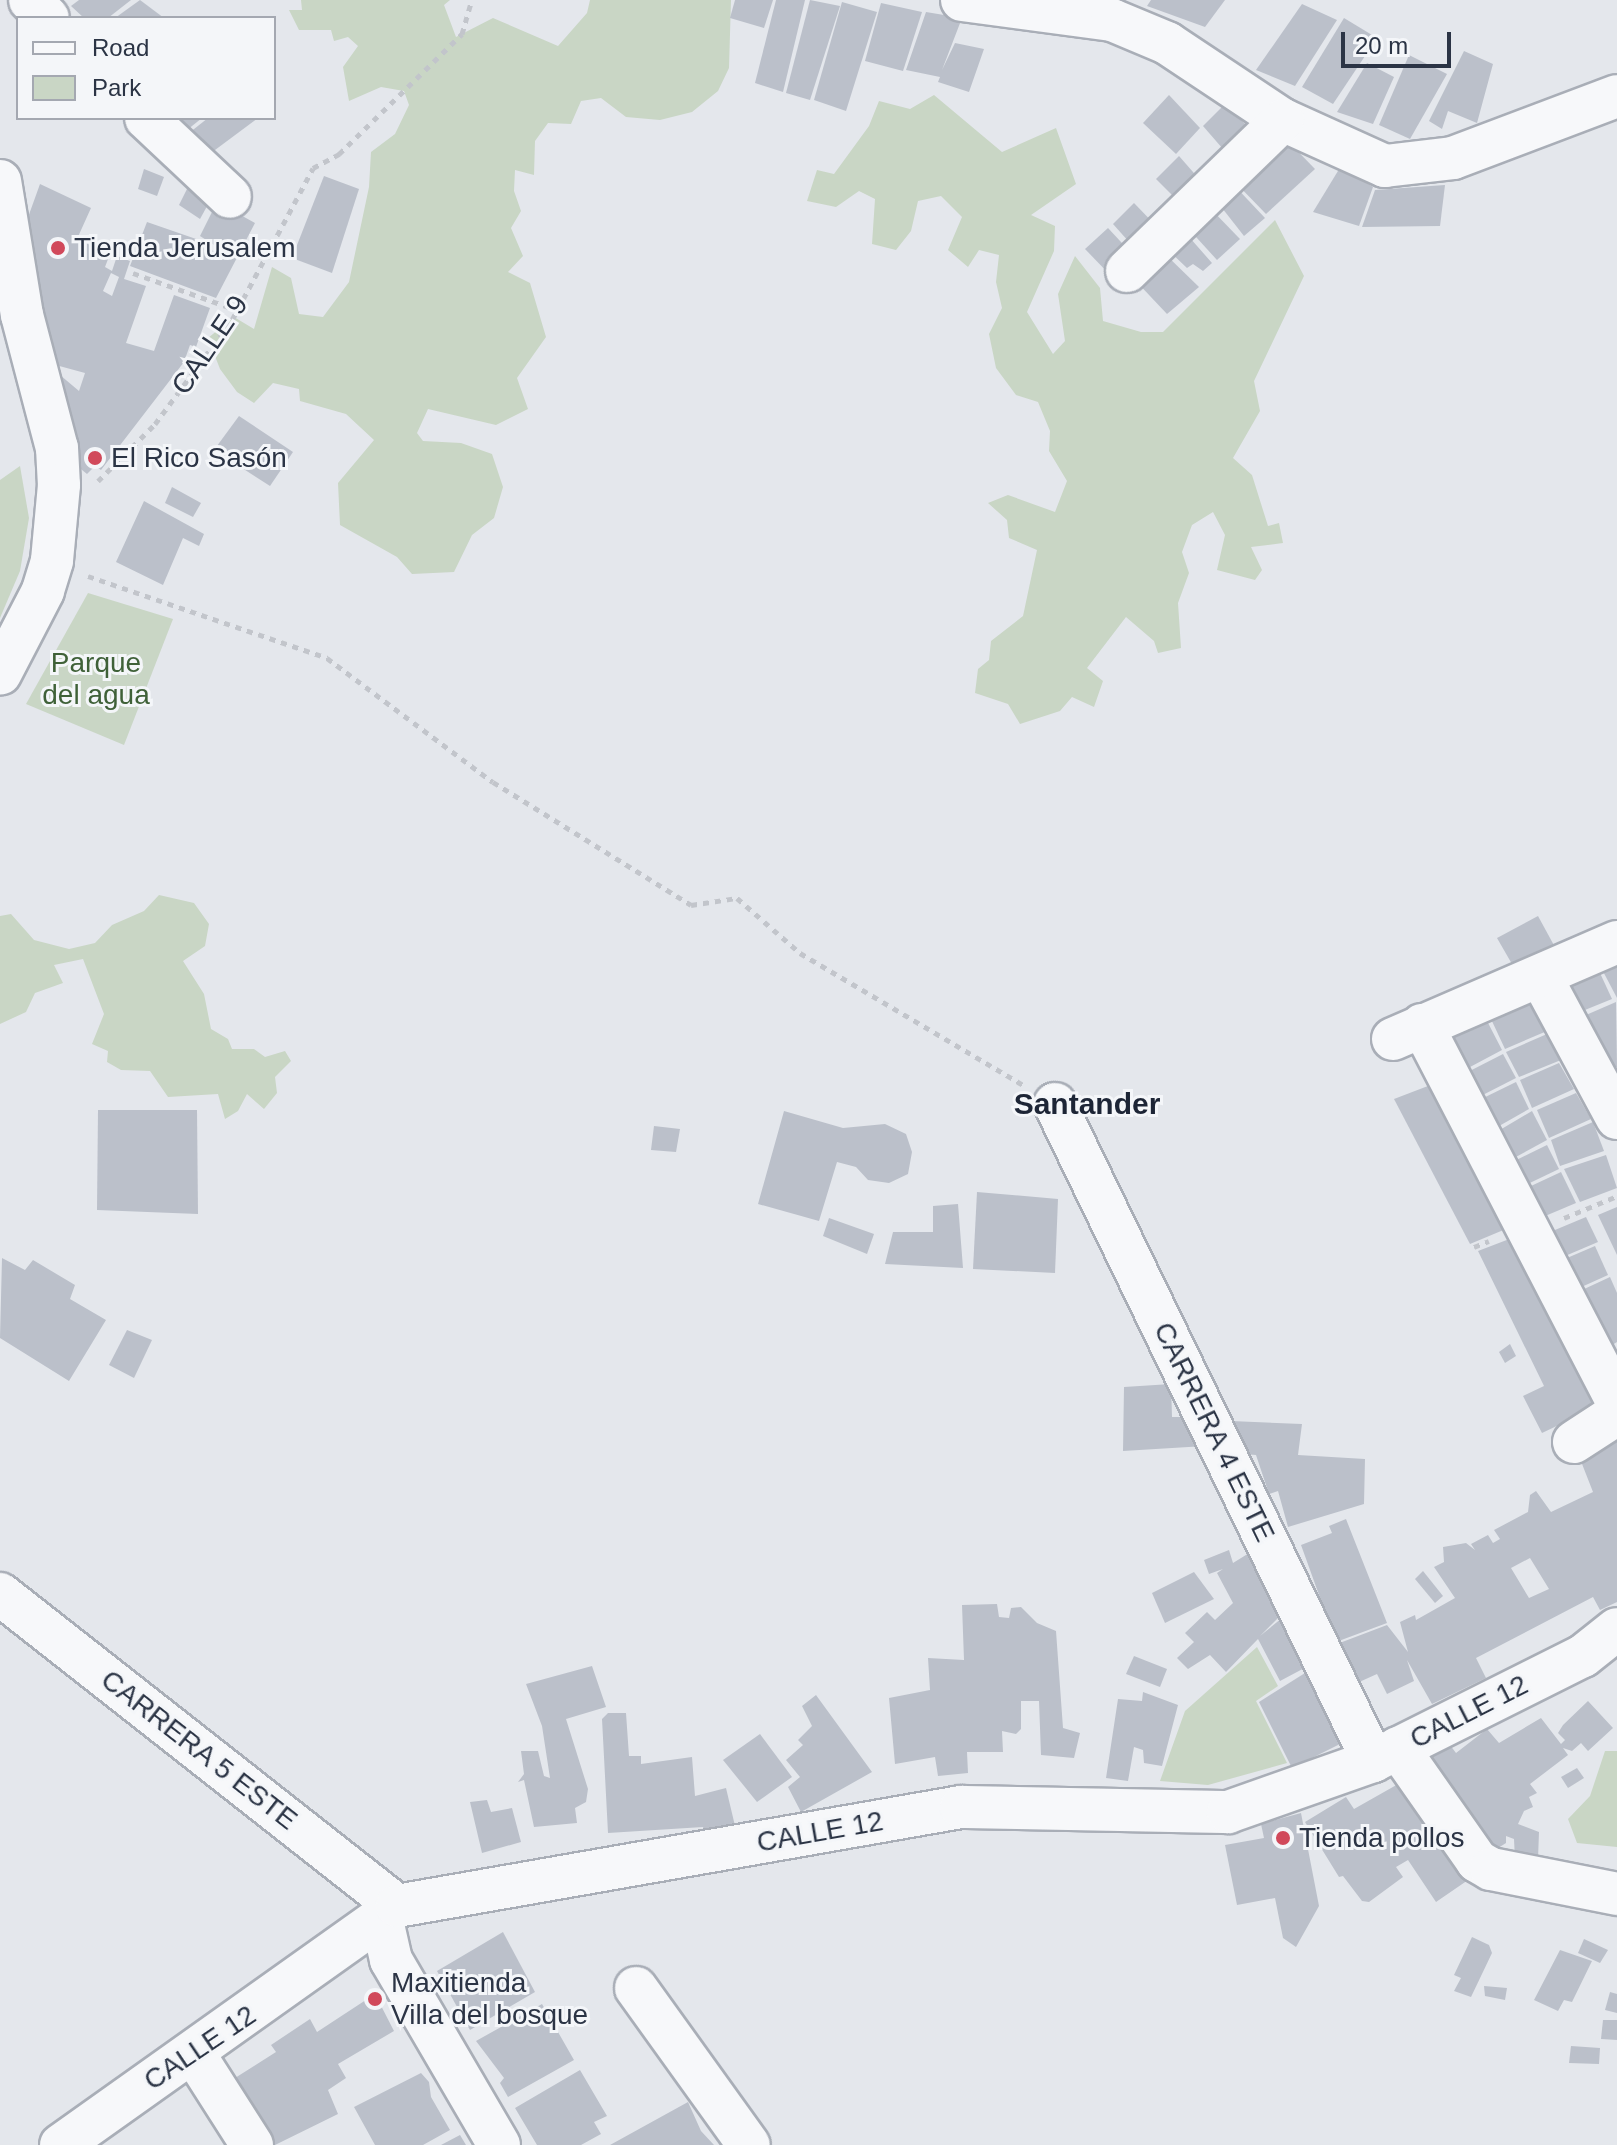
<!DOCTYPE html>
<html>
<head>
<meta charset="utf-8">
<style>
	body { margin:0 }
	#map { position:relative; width:1617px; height:2145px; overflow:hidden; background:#e4e7ec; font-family:Helvetica,sans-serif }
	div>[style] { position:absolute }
	.green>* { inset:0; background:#c9d6c5 }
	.building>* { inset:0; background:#bbc0ca }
	.path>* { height:5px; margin-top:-2.5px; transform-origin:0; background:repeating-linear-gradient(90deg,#c2c5cb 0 6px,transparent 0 12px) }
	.roads { filter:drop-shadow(2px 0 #a9aeb7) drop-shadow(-2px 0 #a9aeb7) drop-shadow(0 2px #a9aeb7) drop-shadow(0 -2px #a9aeb7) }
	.minor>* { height:42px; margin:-21px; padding:0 21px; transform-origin:21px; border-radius:21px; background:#f7f8fa }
	.dots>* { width:22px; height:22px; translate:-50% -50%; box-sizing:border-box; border:4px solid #f4f6f9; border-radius:50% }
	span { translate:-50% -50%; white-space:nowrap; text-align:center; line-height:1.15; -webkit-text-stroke:6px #f4f6f9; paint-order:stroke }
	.poi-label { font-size:28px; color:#2b3445 }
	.left { translate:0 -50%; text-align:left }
	.street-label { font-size:28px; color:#2b3445 }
	.park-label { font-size:28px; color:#3f6138 }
	.neighbourhood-label { font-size:30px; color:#1d2536; font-weight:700 }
	.legend { position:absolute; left:16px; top:16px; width:260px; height:104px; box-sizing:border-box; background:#f4f6f9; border:2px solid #a4a8b1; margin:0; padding:10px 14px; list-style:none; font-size:24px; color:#2b3445 }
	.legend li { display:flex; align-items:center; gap:16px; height:40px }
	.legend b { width:40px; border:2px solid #a4a8b1 }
	.scale { position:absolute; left:1341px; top:32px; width:110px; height:36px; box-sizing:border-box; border:4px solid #2b3445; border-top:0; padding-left:10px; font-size:24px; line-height:28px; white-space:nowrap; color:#2b3445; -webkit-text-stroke:6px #f4f6f9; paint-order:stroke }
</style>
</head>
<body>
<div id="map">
	<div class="green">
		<div style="clip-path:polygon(301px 0,450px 0,444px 5px,456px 37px,493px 18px,558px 46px,587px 13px,590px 0,731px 0,729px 68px,718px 91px,692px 112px,660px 120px,626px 117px,601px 98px,581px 101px,571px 124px,548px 123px,535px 141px,534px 175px,515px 170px,514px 191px,521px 211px,511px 228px,523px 256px,508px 272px,530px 283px,546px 337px,517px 378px,528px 409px,496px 425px,428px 409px,417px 433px,423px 441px,461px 443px,492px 454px,503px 487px,494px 518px,472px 535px,454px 572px,412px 574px,397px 557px,340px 525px,338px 483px,374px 440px,346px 414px,300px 401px,299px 389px,273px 383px,254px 403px,237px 392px,220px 369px,208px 338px,234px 317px,254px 329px,272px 267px,291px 278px,299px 314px,323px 317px,349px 282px,369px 187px,371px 152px,395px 134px,409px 105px,404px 91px,381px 87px,349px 101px,343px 67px,358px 46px,348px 37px,334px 41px,331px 30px,299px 30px,289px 10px,302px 10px)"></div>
		<div style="clip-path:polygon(934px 95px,1002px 152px,1056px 128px,1076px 184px,1031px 215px,1055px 226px,1054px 251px,1027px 312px,1053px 354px,1065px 341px,1058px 294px,1075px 256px,1100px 288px,1103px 321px,1141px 332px,1163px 332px,1275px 220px,1304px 276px,1254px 381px,1260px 411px,1233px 458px,1252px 475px,1268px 526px,1279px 523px,1283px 543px,1251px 547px,1262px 570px,1255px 580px,1217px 570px,1225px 535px,1213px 512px,1192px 525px,1182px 552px,1189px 573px,1178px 603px,1181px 648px,1158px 653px,1154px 641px,1126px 617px,1087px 668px,1103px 681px,1094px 707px,1072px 697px,1060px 711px,1020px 724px,1008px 704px,975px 693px,978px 669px,989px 660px,991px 641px,1023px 616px,1037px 550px,1009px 538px,1007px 520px,988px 503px,1008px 495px,1055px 512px,1067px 481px,1049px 451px,1050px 431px,1038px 402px,1016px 395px,996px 368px,989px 334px,1002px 308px,996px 282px,999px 255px,979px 250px,968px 267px,948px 250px,962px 217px,941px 196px,918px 201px,911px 231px,896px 250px,872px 244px,875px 199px,859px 191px,836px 207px,807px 201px,817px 170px,834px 174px,869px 126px,879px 101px,910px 109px)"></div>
		<div style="clip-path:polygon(20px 466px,29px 518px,20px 571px,0 618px,0 480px)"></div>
		<div style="clip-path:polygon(88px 593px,173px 619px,124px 745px,26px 704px)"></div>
		<div style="clip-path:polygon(159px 895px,194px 903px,209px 924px,205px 946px,183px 961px,204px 994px,211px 1029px,228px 1039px,232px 1049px,254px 1049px,265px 1057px,285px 1051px,291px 1061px,275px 1077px,277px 1093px,264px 1109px,247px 1094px,238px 1111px,225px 1119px,218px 1094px,168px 1097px,150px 1071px,121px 1070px,107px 1062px,108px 1051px,92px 1044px,104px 1014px,83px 959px,54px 965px,63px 983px,35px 993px,26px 1012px,0 1024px,0 916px,11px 914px,34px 940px,69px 949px,95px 943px,112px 925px,144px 911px)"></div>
		<div style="clip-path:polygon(1257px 1647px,1278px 1686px,1256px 1701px,1287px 1763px,1208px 1785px,1160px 1781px,1185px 1711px)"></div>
		<div style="clip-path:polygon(1605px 1751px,1617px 1751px,1617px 1847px,1577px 1843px,1568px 1819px,1590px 1796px)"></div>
	</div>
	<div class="building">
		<div style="clip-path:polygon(79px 0,131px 0,108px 18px,84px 18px,71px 6px)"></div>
		<div style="clip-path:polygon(140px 0,164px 18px,115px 18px)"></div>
		<div style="clip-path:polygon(735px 0,773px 0,764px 28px,730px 18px)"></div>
		<div style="clip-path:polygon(776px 0,805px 0,783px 92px,755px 83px)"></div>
		<div style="clip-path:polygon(810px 0,840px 6px,810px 100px,786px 93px)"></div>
		<div style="clip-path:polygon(1151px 0,1225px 0,1205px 27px,1147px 6px)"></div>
		<div style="clip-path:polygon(842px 2px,877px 12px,846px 111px,814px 100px)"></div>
		<div style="clip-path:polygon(881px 3px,922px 12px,903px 71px,865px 61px)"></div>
		<div style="clip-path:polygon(1302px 4px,1337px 20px,1295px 86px,1256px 70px)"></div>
		<div style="clip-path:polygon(926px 12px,962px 18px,942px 70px,955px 43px,984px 49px,969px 92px,938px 82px,940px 77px,906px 70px)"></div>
		<div style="clip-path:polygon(1344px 18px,1377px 38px,1333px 104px,1302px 87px)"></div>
		<div style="clip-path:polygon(1464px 51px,1493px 64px,1477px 123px,1448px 111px,1442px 129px,1429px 121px)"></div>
		<div style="clip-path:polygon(1409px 55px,1447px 74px,1410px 139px,1379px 125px)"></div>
		<div style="clip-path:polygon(1367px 63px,1394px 77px,1373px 124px,1337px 112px)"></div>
		<div style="clip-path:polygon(1169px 95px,1200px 128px,1176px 154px,1143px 123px)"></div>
		<div style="clip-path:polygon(1225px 104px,1260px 139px,1236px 164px,1203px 126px)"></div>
		<div style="clip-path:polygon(176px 118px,202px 118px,187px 130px)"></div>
		<div style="clip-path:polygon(208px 118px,258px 118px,211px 153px,189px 133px)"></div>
		<div style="clip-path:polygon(1281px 134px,1315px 169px,1266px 214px,1233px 180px)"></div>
		<div style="clip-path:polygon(1179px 156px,1207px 188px,1185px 208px,1156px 179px)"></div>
		<div style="clip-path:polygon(1341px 166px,1373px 187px,1359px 226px,1313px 212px)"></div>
		<div style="clip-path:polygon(144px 169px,164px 177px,157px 196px,138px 189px)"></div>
		<div style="clip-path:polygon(324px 176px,359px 189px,332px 273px,292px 258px)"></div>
		<div style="clip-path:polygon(1232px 183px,1265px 218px,1244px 236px,1215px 199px)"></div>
		<div style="clip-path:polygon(evenodd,40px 184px,91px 208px,77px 239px,110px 254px,105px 267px,112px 271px,117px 256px,130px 261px,124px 279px,146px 286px,126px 343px,154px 351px,174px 295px,210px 308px,196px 347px,190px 345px,184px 362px,101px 470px,95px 466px,87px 474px,71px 461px,57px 380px,60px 375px,79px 391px,85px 373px,52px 364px,22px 234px,40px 184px,111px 273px,119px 277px,112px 296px,103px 291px,111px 273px)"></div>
		<div style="clip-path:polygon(189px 185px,211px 199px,200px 219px,179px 205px)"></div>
		<div style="clip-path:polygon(1445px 185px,1440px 226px,1362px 227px,1375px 190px)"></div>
		<div style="clip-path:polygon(217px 202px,255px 223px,216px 298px,130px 266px,147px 222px,199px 240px,220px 256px,222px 250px,200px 236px)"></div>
		<div style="clip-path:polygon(1134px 203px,1162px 232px,1138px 252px,1113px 224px)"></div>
		<div style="clip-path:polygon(1208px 206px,1240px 239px,1217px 260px,1186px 226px)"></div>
		<div style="clip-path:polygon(1108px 228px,1134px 256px,1113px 278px,1085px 249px)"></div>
		<div style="clip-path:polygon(1183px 230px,1212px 263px,1203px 271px,1193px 264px,1187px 268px,1166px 248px)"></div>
		<div style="clip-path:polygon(1161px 250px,1199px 287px,1167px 314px,1133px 278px)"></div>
		<div style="clip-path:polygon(239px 416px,293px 452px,270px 486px,214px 450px)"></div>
		<div style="clip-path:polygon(172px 487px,201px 503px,193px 517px,165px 503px)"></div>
		<div style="clip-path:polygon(144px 501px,204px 534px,199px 546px,183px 538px,163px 585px,116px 562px)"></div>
		<div style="clip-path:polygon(1538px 916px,1556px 949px,1516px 971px,1497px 938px)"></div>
		<div style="clip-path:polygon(1617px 948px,1617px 998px,1596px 958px)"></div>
		<div style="clip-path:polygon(1594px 960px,1612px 999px,1580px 1012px,1564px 975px)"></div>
		<div style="clip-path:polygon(1616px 1002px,1617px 1067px,1611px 1071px,1586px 1015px)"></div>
		<div style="clip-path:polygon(1533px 1003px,1547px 1031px,1505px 1049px,1491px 1019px)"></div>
		<div style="clip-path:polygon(1486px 1019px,1502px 1050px,1455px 1075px,1439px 1050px,1455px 1041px,1454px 1033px)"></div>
		<div style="clip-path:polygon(1547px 1034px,1561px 1060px,1519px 1077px,1506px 1052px)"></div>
		<div style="clip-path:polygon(1503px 1054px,1516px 1078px,1469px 1102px,1458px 1077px)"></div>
		<div style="clip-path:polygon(1559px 1063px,1574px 1089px,1532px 1108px,1520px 1080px)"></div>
		<div style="clip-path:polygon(1441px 1081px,1513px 1226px,1470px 1244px,1394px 1099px)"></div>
		<div style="clip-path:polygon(1516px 1082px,1529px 1109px,1485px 1134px,1471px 1104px)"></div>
		<div style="clip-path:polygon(1576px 1093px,1591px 1119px,1549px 1138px,1537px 1110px)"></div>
		<div style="clip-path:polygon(98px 1110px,197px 1110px,198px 1214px,97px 1210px)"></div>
		<div style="clip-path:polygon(784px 1111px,843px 1128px,885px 1124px,906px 1134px,912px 1152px,908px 1174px,889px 1183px,868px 1180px,856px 1167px,837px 1162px,819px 1221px,758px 1204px)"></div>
		<div style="clip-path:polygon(1532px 1111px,1547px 1140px,1503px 1164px,1488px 1137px)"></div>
		<div style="clip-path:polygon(1593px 1122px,1604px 1151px,1560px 1166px,1551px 1140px)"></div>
		<div style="clip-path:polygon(654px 1126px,680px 1129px,676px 1152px,651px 1150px)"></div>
		<div style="clip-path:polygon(1547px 1145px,1559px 1169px,1515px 1190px,1504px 1166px)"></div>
		<div style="clip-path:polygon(1606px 1155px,1617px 1188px,1580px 1202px,1564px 1169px)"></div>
		<div style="clip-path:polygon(1561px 1172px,1576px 1203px,1531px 1222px,1518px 1192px)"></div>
		<div style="clip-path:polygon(977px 1192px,1058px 1199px,1055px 1273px,973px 1269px)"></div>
		<div style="clip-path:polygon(958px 1204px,963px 1268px,885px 1264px,893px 1232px,933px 1232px,933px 1206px)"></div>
		<div style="clip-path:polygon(1617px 1207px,1617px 1255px,1598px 1215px)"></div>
		<div style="clip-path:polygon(1586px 1217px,1598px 1242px,1551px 1262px,1543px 1235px)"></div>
		<div style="clip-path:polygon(829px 1218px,874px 1234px,867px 1254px,823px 1236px)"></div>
		<div style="clip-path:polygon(1525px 1233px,1616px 1412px,1568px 1433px,1563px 1423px,1542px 1433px,1523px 1396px,1544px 1386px,1478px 1251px)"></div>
		<div style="clip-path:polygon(1595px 1246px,1608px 1275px,1566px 1294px,1553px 1264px)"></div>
		<div style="clip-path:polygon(2px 1258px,25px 1270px,33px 1260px,75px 1285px,70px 1299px,106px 1320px,69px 1381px,0 1338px)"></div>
		<div style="clip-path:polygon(1610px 1277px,1617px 1293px,1617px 1342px,1598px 1354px,1567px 1297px)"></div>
		<div style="clip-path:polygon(127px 1330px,152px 1340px,134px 1378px,109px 1365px)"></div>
		<div style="clip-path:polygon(1510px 1344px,1516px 1356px,1505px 1363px,1499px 1352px)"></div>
		<div style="clip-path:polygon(1171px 1384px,1172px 1417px,1192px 1417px,1205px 1446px,1123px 1451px,1124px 1387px)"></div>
		<div style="clip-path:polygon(1231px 1421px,1302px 1424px,1298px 1455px,1365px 1459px,1364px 1504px,1288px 1527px,1278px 1491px,1269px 1494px,1256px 1455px,1243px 1454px)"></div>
		<div style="clip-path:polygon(evenodd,1617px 1422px,1617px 1602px,1600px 1610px,1593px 1597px,1476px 1658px,1486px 1678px,1432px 1704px,1407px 1660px,1414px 1681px,1387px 1694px,1377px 1674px,1357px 1683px,1337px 1644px,1387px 1625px,1408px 1652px,1400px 1622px,1415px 1615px,1416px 1620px,1455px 1598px,1434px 1567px,1444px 1562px,1443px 1547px,1466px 1543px,1475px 1550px,1471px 1544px,1488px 1535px,1493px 1543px,1500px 1539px,1494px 1530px,1528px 1512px,1530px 1495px,1536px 1491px,1551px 1512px,1593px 1492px,1575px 1446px,1617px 1422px,1530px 1558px,1549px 1589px,1529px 1598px,1511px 1568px,1530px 1558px)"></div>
		<div style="clip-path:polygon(1346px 1519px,1387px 1623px,1336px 1642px,1301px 1545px,1332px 1533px,1329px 1526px)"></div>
		<div style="clip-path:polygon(1229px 1550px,1233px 1563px,1254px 1550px,1283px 1613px,1260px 1636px,1287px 1614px,1312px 1664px,1280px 1681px,1258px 1639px,1226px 1672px,1210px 1655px,1188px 1669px,1177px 1658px,1194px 1642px,1185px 1633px,1207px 1612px,1215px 1620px,1233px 1603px,1217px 1573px,1223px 1569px,1209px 1574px,1204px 1560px)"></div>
		<div style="clip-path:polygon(1423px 1571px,1443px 1596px,1435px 1603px,1415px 1579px)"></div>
		<div style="clip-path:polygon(1194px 1572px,1214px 1599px,1165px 1623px,1152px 1593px)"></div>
		<div style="clip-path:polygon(997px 1604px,999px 1617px,1009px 1618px,1011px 1608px,1021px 1607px,1037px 1623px,1056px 1631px,1063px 1728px,1080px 1733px,1074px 1758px,1041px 1755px,1039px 1701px,1021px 1701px,1021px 1729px,1016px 1734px,1002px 1731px,1003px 1752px,967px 1752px,968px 1773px,938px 1776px,935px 1757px,895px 1764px,889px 1698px,930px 1690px,928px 1658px,964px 1660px,962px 1605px)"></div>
		<div style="clip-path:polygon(1134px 1656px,1167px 1669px,1160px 1687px,1126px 1674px)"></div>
		<div style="clip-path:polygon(592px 1666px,606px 1707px,566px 1719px,588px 1789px,586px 1802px,575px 1808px,577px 1823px,534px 1827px,524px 1780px,518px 1782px,524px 1774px,521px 1751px,538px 1751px,544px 1776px,550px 1778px,542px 1726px,526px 1684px)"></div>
		<div style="clip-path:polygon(1313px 1668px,1350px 1739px,1292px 1768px,1259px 1702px)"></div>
		<div style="clip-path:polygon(1143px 1692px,1178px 1705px,1162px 1766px,1144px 1763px,1143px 1750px,1134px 1747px,1128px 1781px,1106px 1778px,1118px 1699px,1142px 1701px)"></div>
		<div style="clip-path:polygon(816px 1695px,872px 1772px,801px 1812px,788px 1787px,800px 1777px,786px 1760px,803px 1745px,798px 1740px,812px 1726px,802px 1706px)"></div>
		<div style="clip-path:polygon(1588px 1701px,1613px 1728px,1588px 1751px,1581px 1743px,1572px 1751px,1563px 1748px,1568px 1755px,1530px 1784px,1537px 1793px,1529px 1797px,1533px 1807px,1524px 1811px,1518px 1824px,1539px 1832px,1538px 1859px,1515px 1860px,1514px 1839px,1506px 1836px,1506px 1843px,1487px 1855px,1420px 1758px,1450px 1745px,1456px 1753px,1487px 1729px,1499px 1743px,1541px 1718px,1561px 1744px,1565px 1740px,1558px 1733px,1563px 1725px)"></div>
		<div style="clip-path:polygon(608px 1713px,626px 1713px,629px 1756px,641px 1756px,641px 1764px,692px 1757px,695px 1796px,726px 1788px,736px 1830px,706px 1836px,703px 1827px,608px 1833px,602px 1719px)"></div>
		<div style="clip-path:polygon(760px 1734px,792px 1777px,757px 1802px,723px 1760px)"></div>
		<div style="clip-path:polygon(1577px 1768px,1584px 1778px,1568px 1788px,1561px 1777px)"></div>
		<div style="clip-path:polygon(1407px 1779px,1471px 1878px,1436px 1902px,1408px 1860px,1396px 1867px,1403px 1877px,1369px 1902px,1362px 1901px,1343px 1876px,1339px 1877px,1305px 1822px,1346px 1797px,1354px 1809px)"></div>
		<div style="clip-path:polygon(487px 1800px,491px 1812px,512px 1808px,521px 1842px,482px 1853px,470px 1802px)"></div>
		<div style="clip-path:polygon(1301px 1813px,1319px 1906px,1296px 1947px,1283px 1938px,1275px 1898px,1237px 1905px,1225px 1845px,1264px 1838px,1261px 1824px)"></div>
		<div style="clip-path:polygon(503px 1932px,535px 1992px,470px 2030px,437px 1971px)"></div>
		<div style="clip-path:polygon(1472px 1937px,1489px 1945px,1492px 1953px,1471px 1997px,1454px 1991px,1461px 1978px,1454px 1975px)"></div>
		<div style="clip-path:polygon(1584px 1939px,1608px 1950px,1600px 1963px,1578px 1953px)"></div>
		<div style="clip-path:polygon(1560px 1950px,1592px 1961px,1572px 2002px,1564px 2000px,1558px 2011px,1534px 2000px)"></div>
		<div style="clip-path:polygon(1484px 1986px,1507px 1988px,1505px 2000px,1485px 1996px)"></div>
		<div style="clip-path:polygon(1610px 1992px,1617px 1994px,1617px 2013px,1605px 2010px)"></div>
		<div style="clip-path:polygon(375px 1994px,394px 2031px,338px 2064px,346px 2078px,328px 2090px,338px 2114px,275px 2145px,235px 2078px,276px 2052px,271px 2045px,310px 2019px,317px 2032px)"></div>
		<div style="clip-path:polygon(542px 2004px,574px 2060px,508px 2097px,500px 2083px,504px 2078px,476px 2041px)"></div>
		<div style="clip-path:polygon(1603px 2020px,1617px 2020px,1617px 2040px,1601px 2039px)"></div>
		<div style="clip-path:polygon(1571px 2046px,1600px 2048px,1599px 2064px,1569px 2063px)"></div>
		<div style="clip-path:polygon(580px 2070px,607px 2116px,594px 2122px,601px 2134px,581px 2145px,537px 2145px,515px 2108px)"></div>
		<div style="clip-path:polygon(421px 2073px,429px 2082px,431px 2097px,450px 2130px,423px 2145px,375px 2145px,354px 2107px)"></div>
		<div style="clip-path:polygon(688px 2102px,701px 2131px,714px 2145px,610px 2145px)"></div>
		<div style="clip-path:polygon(460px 2135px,466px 2145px,441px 2145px)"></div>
	</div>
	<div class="path">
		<div style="left:133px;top:273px;width:110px;rotate:19.6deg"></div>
		<div style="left:98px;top:481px;width:81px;rotate:-45deg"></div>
		<div style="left:155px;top:424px;width:129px;rotate:-53.5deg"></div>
		<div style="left:232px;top:320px;width:172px;rotate:-61.9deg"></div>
		<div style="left:313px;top:168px;width:30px;rotate:-28deg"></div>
		<div style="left:339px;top:154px;width:172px;rotate:-44.3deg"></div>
		<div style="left:462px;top:34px;width:35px;rotate:-74deg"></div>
		<div style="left:88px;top:576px;width:253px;rotate:18.9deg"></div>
		<div style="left:327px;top:658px;width:207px;rotate:36.8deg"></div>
		<div style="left:493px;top:782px;width:233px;rotate:31.8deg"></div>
		<div style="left:691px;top:905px;width:47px;rotate:-8.7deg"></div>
		<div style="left:737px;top:898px;width:84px;rotate:41.1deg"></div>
		<div style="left:800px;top:953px;width:259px;rotate:30.6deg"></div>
		<div style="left:1564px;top:1218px;width:57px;rotate:-22.5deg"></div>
		<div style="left:1474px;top:1247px;width:16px;rotate:-22deg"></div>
	</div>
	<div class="roads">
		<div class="minor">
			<div style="left:30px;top:0;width:25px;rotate:45deg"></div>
			<div style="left:962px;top:0;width:151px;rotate:7.6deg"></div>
			<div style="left:1112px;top:20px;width:60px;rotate:22.7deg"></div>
			<div style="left:1167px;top:43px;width:139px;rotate:33.6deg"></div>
			<div style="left:1283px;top:120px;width:112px;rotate:24.3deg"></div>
			<div style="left:1385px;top:166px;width:68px;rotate:-6.7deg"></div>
			<div style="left:1453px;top:158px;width:175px;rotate:-20.7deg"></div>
			<div style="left:146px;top:118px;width:115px;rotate:43.2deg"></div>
			<div style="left:0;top:181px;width:136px;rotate:80.7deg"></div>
			<div style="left:22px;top:315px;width:138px;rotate:75.3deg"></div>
			<div style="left:57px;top:448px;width:37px;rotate:87deg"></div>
			<div style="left:59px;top:485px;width:76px;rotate:95.3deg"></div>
			<div style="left:52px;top:561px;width:31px;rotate:107deg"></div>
			<div style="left:43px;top:591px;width:93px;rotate:117.4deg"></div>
			<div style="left:1127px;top:271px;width:217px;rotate:-44.1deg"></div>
			<div style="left:1541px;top:977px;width:160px;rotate:61.7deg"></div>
			<div style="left:1422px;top:1025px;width:424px;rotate:62.6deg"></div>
			<div style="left:1393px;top:1039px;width:244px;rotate:-23.4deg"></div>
			<div style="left:1055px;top:1104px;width:730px;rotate:64.17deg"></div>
			<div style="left:1574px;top:1442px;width:51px;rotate:-33.1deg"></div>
			<div style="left:0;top:1594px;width:505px;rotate:38.16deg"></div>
			<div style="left:1398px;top:1748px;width:138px;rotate:55deg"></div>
			<div style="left:1477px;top:1861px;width:16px;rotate:30deg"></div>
			<div style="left:1491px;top:1869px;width:128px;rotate:11.2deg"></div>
			<div style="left:382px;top:1920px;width:41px;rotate:77.3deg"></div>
			<div style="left:391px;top:1960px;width:214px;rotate:59.7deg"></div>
			<div style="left:636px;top:1988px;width:193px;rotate:54.3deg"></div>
			<div style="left:194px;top:2054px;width:108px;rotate:57.5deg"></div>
			<div style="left:61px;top:2145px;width:412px;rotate:-35.4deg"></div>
			<div style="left:397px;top:1906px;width:573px;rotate:-9.96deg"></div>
			<div style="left:961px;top:1807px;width:267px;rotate:1.1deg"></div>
			<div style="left:1228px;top:1812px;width:154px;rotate:-19.4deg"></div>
			<div style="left:1373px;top:1761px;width:235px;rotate:-26.6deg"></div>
			<div style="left:1583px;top:1656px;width:43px;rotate:-38.5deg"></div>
		</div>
	</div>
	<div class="dots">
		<div style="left:58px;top:248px;background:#d1495b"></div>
		<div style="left:95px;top:458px;background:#d1495b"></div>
		<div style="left:1283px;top:1838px;background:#d1495b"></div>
		<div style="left:375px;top:1999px;background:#d1495b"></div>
	</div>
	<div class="poi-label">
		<span class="left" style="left:74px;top:248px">Tienda Jerusalem</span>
		<span class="left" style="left:111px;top:458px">El Rico Sasón</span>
		<span class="left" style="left:1299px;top:1838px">Tienda pollos</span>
		<span class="left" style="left:391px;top:1999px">Maxitienda<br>Villa del bosque</span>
	</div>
	<div class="street-label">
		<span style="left:210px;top:345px;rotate:-56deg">CALLE 9</span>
		<span style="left:1214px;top:1432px;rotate:64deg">CARRERA 4 ESTE</span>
		<span style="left:1469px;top:1712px;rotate:-27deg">CALLE 12</span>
		<span style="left:199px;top:1750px;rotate:38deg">CARRERA 5 ESTE</span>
		<span style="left:820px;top:1832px;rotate:-10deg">CALLE 12</span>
		<span style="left:200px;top:2048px;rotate:-34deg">CALLE 12</span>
	</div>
	<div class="park-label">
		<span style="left:96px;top:679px">Parque<br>del agua</span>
	</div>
	<div class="neighbourhood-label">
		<span style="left:1087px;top:1104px">Santander</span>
	</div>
	<ul class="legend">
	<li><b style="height:10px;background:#f7f8fa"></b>Road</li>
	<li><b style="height:22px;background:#c9d6c5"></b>Park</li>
	</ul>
	<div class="scale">20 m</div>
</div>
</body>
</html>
